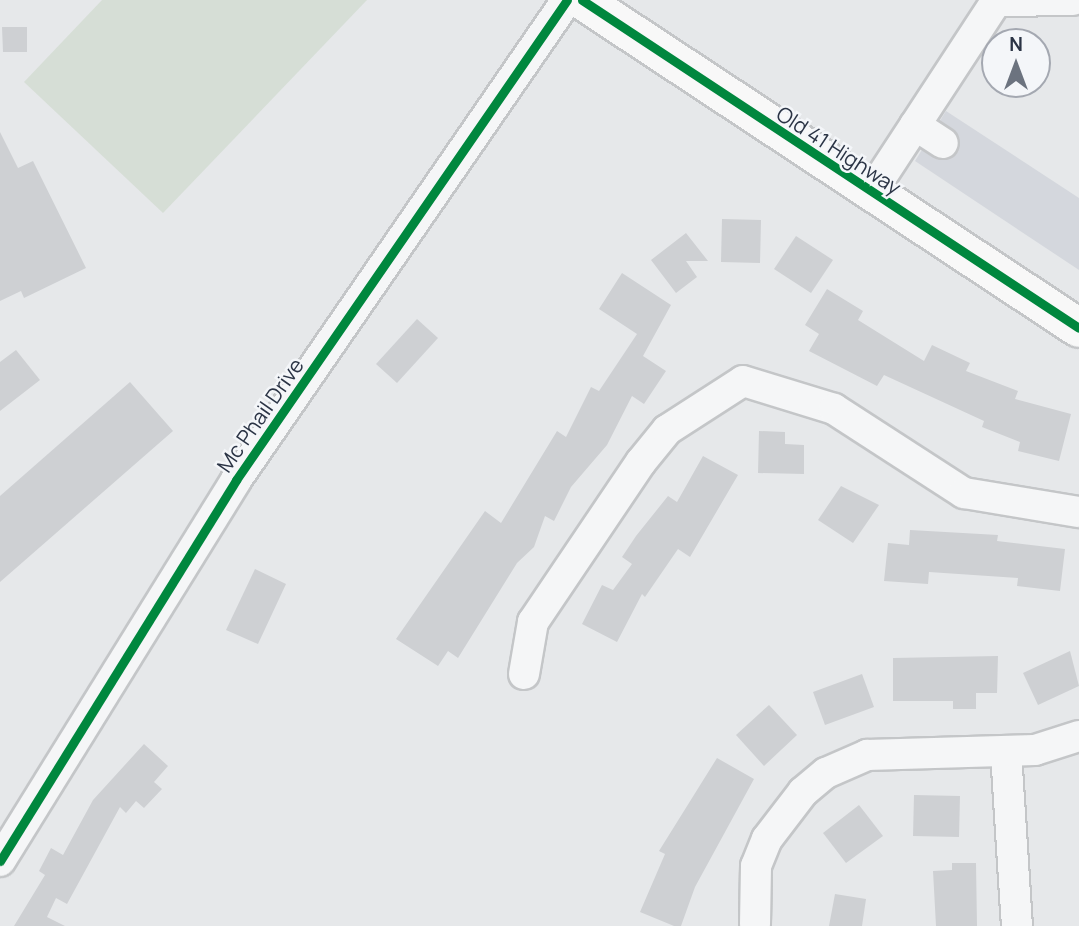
<!DOCTYPE html>
<html>
<head>
<meta charset="utf-8">
<style>
	body { margin:0 }
	#map { position:relative; width:1079px; height:926px; overflow:hidden; background:#e6e8ea; font-family:Manrope,sans-serif }
	div>[style] { position:absolute }
	.built>* { inset:0; background:#d4d7dd }
	.green>* { inset:0; background:#d6ded6 }
	.building>* { inset:0; background:#ced0d3 }
	.roads { filter:drop-shadow(2px 0 #c4c6c8) drop-shadow(-2px 0 #c4c6c8) drop-shadow(0 2px #c4c6c8) drop-shadow(0 -2px #c4c6c8) }
	.minor>* { height:30px; margin:-15px; padding:0 15px; transform-origin:15px; border-radius:15px; background:#f5f6f7 }
	.major>* { height:38px; margin:-19px; padding:0 19px; transform-origin:19px; border-radius:19px; background:#f8f8f8 }
	.cycleway>* { height:9px; margin:-4.5px; padding:0 4.5px; transform-origin:4.5px; border-radius:4.5px; background:#00873e }
	span { translate:-50% -50%; white-space:nowrap; text-align:center; line-height:1.15; -webkit-text-stroke:5px #f4f6f9; paint-order:stroke }
	.street-label { font-size:21px; color:#2b3445 }
	.north { position:absolute; left:981px; top:28px; width:70px; height:70px; box-sizing:border-box; background:#f4f6f9; border:2px solid #a4a8b1; border-radius:50%; rotate:0deg; font-size:19px; font-weight:700; line-height:28px; text-align:center; color:#2b3445 }
	.north::after { content:''; display:block; margin:auto; width:24px; height:32px; background:#6c737f; clip-path:polygon(50% 0,100% 100%,50% 72%,0 100%) }
</style>
</head>
<body>
<div id="map">
	<div class="built">
		<div style="clip-path:polygon(946px 111px,1079px 198px,1079px 270px,915px 161px)"></div>
	</div>
	<div class="green">
		<div style="clip-path:polygon(102px 0,367px 0,163px 213px,24px 82px)"></div>
	</div>
	<div class="building">
		<div style="clip-path:polygon(2px 27px,27px 27px,27px 52px,3px 52px)"></div>
		<div style="clip-path:polygon(0 132px,18px 168px,33px 161px,86px 268px,24px 298px,21px 291px,0 301px)"></div>
		<div style="clip-path:polygon(722px 219px,761px 220px,760px 263px,721px 262px)"></div>
		<div style="clip-path:polygon(686px 233px,708px 261px,686px 261px,697px 277px,676px 293px,651px 260px)"></div>
		<div style="clip-path:polygon(796px 236px,833px 260px,811px 293px,774px 269px)"></div>
		<div style="clip-path:polygon(622px 273px,671px 305px,643px 356px,666px 371px,644px 404px,632px 396px,607px 445px,571px 487px,554px 521px,545px 516px,534px 547px,517px 563px,458px 658px,448px 651px,438px 666px,396px 639px,485px 511px,501px 523px,557px 431px,566px 437px,591px 387px,599px 391px,637px 334px,599px 309px)"></div>
		<div style="clip-path:polygon(827px 289px,863px 311px,858px 320px,924px 361px,932px 345px,970px 363px,966px 371px,1018px 391px,1015px 399px,1071px 414px,1059px 461px,1018px 451px,1020px 442px,982px 427px,984px 421px,884px 375px,877px 386px,809px 351px,819px 334px,805px 325px)"></div>
		<div style="clip-path:polygon(417px 319px,438px 338px,397px 383px,376px 364px)"></div>
		<div style="clip-path:polygon(16px 350px,40px 380px,0 411px,0 362px)"></div>
		<div style="clip-path:polygon(130px 382px,173px 431px,0 582px,0 496px)"></div>
		<div style="clip-path:polygon(759px 431px,785px 432px,785px 444px,804px 445px,804px 474px,758px 473px)"></div>
		<div style="clip-path:polygon(703px 456px,738px 475px,690px 557px,678px 549px,645px 597px,642px 594px,617px 642px,582px 624px,602px 585px,613px 590px,632px 564px,622px 557px,636px 536px,668px 496px,677px 502px)"></div>
		<div style="clip-path:polygon(841px 486px,879px 505px,853px 543px,818px 520px)"></div>
		<div style="clip-path:polygon(910px 530px,998px 535px,997px 541px,1065px 549px,1060px 591px,1017px 586px,1018px 578px,929px 572px,928px 584px,884px 581px,888px 543px,909px 545px)"></div>
		<div style="clip-path:polygon(255px 569px,286px 584px,258px 644px,226px 630px)"></div>
		<div style="clip-path:polygon(1070px 651px,1079px 686px,1038px 705px,1023px 673px)"></div>
		<div style="clip-path:polygon(998px 656px,997px 693px,976px 693px,976px 709px,953px 709px,953px 701px,893px 701px,893px 658px)"></div>
		<div style="clip-path:polygon(862px 674px,874px 707px,825px 725px,813px 692px)"></div>
		<div style="clip-path:polygon(769px 705px,797px 735px,764px 766px,736px 735px)"></div>
		<div style="clip-path:polygon(144px 744px,168px 766px,154px 782px,162px 789px,144px 808px,136px 801px,126px 813px,120px 807px,67px 904px,56px 898px,47px 917px,65px 926px,14px 926px,45px 875px,39px 871px,51px 848px,63px 855px,93px 800px)"></div>
		<div style="clip-path:polygon(717px 758px,754px 779px,695px 887px,681px 926px,674px 926px,640px 912px,665px 854px,659px 851px)"></div>
		<div style="clip-path:polygon(914px 795px,960px 796px,959px 837px,913px 836px)"></div>
		<div style="clip-path:polygon(859px 805px,883px 836px,846px 863px,823px 833px)"></div>
		<div style="clip-path:polygon(952px 863px,976px 863px,977px 926px,936px 926px,933px 871px,952px 870px)"></div>
		<div style="clip-path:polygon(835px 894px,866px 899px,862px 926px,829px 926px)"></div>
	</div>
	<div class="roads">
		<div class="minor">
			<div style="left:996px;top:1px;width:77px;rotate:-0.7deg"></div>
			<div style="left:915px;top:125px;width:33px;rotate:33deg"></div>
			<div style="left:872px;top:191px;width:228px;rotate:-56.8deg"></div>
			<div style="left:524px;top:674px;width:53px;rotate:-80.2deg"></div>
			<div style="left:533px;top:622px;width:193px;rotate:-56deg"></div>
			<div style="left:641px;top:462px;width:41px;rotate:-50.9deg"></div>
			<div style="left:667px;top:430px;width:90px;rotate:-32.8deg"></div>
			<div style="left:743px;top:381px;width:95px;rotate:17.1deg"></div>
			<div style="left:834px;top:409px;width:155px;rotate:32.9deg"></div>
			<div style="left:964px;top:493px;width:117px;rotate:9.4deg"></div>
			<div style="left:1006px;top:752px;width:174px;rotate:86.4deg"></div>
			<div style="left:0;top:861px;width:448px;rotate:-58.2deg"></div>
			<div style="left:236px;top:480px;width:583px;rotate:-55.41deg"></div>
			<div style="left:755px;top:924px;width:58px;rotate:-89deg"></div>
			<div style="left:756px;top:866px;width:29px;rotate:-68deg"></div>
			<div style="left:767px;top:839px;width:59px;rotate:-52.5deg"></div>
			<div style="left:803px;top:792px;width:30px;rotate:-40deg"></div>
			<div style="left:826px;top:773px;width:45px;rotate:-23.7deg"></div>
			<div style="left:867px;top:755px;width:168px;rotate:-1.7deg"></div>
			<div style="left:1035px;top:750px;width:46px;rotate:-17.7deg"></div>
		</div>
		<div class="major">
			<div style="left:582px;top:0;width:595px;rotate:33.42deg"></div>
		</div>
	</div>
	<div class="cycleway">
		<div style="left:582px;top:0;width:595px;rotate:33.42deg"></div>
		<div style="left:0;top:861px;width:448px;rotate:-58.2deg"></div>
		<div style="left:236px;top:480px;width:583px;rotate:-55.41deg"></div>
	</div>
	<div class="street-label">
		<span style="left:839px;top:150px;rotate:33deg">Old 41 Highway</span>
		<span style="left:260px;top:415px;rotate:-55deg">Mc Phail Drive</span>
	</div>
	<div class="north">N</div>
</div>
</body>
</html>
